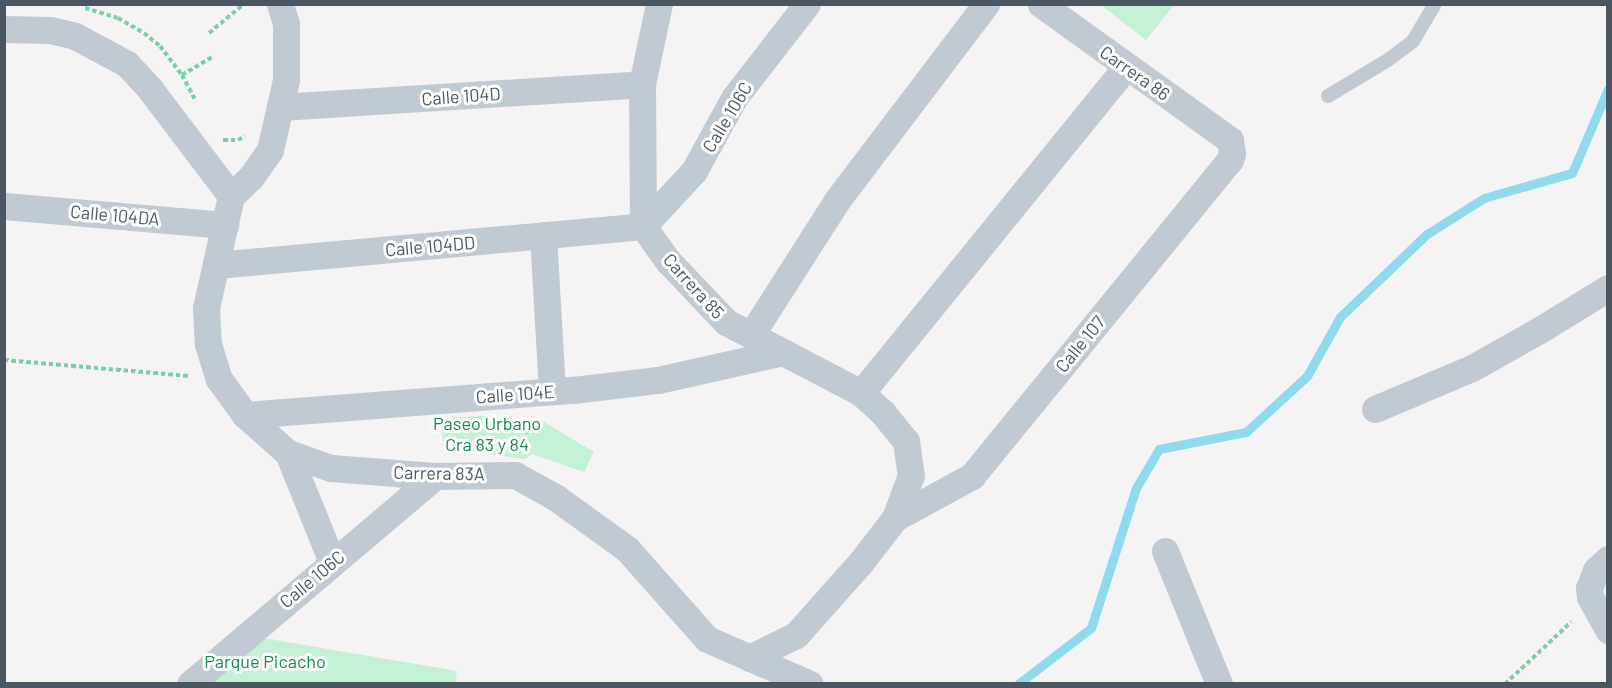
<!DOCTYPE html>
<html>
<head>
<meta charset="utf-8">
<style>
	body { margin:0 }
	#map { position:relative; width:1612px; height:688px; overflow:hidden; background:#f5f3f3; font-family:Barlow,sans-serif }
	div>[style] { position:absolute }
	.green>* { inset:0; background:#c3f1d5 }
	.stream>* { height:9px; margin:-4.5px; padding:0 4.5px; transform-origin:4.5px; border-radius:4.5px; background:#90daee }
	.path>* { height:4px; margin-top:-2px; transform-origin:0; background:repeating-linear-gradient(90deg,#7ad0a6 0 4.5px,transparent 0 7.5px) }
	.lane>* { height:14px; margin:-7px; padding:0 7px; transform-origin:7px; border-radius:7px; background:#c1cad2 }
	.street>* { height:27px; margin:-13.5px; padding:0 13.5px; transform-origin:13.5px; border-radius:13.5px; background:#c1cad2 }
	span { translate:-50% -50%; white-space:nowrap; text-align:center; line-height:1.15; -webkit-text-stroke:6px #fff; paint-order:stroke }
	.street-label { font-size:18px; color:#4a5661 }
	.park-label { font-size:18px; color:#17864f }
	.frame { position:absolute; inset:0; border:6px solid #4a5661; pointer-events:none }
</style>
</head>
<body>
<div id="map">
	<div class="green">
		<div style="clip-path:polygon(1101px 5px,1174px 5px,1146px 40px)"></div>
		<div style="clip-path:polygon(489px 415px,522px 425px,531px 431px,544px 422px,594px 452px,584px 472px,532px 454px,525px 459px,443px 448px,441px 419px)"></div>
		<div style="clip-path:polygon(257px 637px,457px 671px,455px 683px,202px 684px)"></div>
	</div>
	<div class="stream">
		<div style="left:1018px;top:684px;width:92px;rotate:-37.5deg"></div>
		<div style="left:1091px;top:628px;width:147px;rotate:-72.2deg"></div>
		<div style="left:1136px;top:488px;width:45px;rotate:-59.5deg"></div>
		<div style="left:1159px;top:449px;width:89px;rotate:-11.1deg"></div>
		<div style="left:1246px;top:432px;width:83px;rotate:-42.6deg"></div>
		<div style="left:1307px;top:376px;width:68px;rotate:-60.8deg"></div>
		<div style="left:1340px;top:317px;width:120px;rotate:-43.7deg"></div>
		<div style="left:1427px;top:234px;width:67px;rotate:-32.3deg"></div>
		<div style="left:1484px;top:198px;width:91px;rotate:-15.9deg"></div>
		<div style="left:1572px;top:173px;width:91px;rotate:-66.8deg"></div>
	</div>
	<div class="path">
		<div style="left:85px;top:8px;width:34px;rotate:17deg"></div>
		<div style="left:118px;top:18px;width:30px;rotate:30deg"></div>
		<div style="left:144px;top:33px;width:21px;rotate:39deg"></div>
		<div style="left:160px;top:46px;width:36px;rotate:53deg"></div>
		<div style="left:182px;top:75px;width:30px;rotate:62deg"></div>
		<div style="left:209px;top:33px;width:45px;rotate:-39.6deg"></div>
		<div style="left:182px;top:75px;width:37px;rotate:-31deg"></div>
		<div style="left:223px;top:140px;width:15px"></div>
		<div style="left:238px;top:140px;width:8px;rotate:-30deg"></div>
		<div style="left:4px;top:360px;width:186px;rotate:4.9deg"></div>
		<div style="left:522px;top:448px;width:20px;rotate:-72deg"></div>
		<div style="left:528px;top:429px;width:11px;rotate:-45deg"></div>
		<div style="left:1505px;top:684px;width:91px;rotate:-43.2deg"></div>
	</div>
	<div class="lane">
		<div style="left:1328px;top:96px;width:70px;rotate:-31deg"></div>
		<div style="left:1388px;top:60px;width:31px;rotate:-37deg"></div>
		<div style="left:1413px;top:41px;width:43px;rotate:-59.3deg"></div>
	</div>
	<div class="street">
		<div style="left:280px;top:4px;width:21px;rotate:73deg"></div>
		<div style="left:286px;top:24px;width:56px;rotate:90deg"></div>
		<div style="left:286px;top:80px;width:72px;rotate:102.9deg"></div>
		<div style="left:270px;top:150px;width:33px;rotate:125deg"></div>
		<div style="left:251px;top:177px;width:28px;rotate:136deg"></div>
		<div style="left:231px;top:196px;width:115px;rotate:102.6deg"></div>
		<div style="left:206px;top:308px;width:36px;rotate:87deg"></div>
		<div style="left:208px;top:344px;width:37px;rotate:73deg"></div>
		<div style="left:219px;top:379px;width:44px;rotate:54.2deg"></div>
		<div style="left:245px;top:415px;width:57px;rotate:41.5deg"></div>
		<div style="left:288px;top:453px;width:46px;rotate:19.2deg"></div>
		<div style="left:331px;top:468px;width:104px;rotate:4.4deg"></div>
		<div style="left:435px;top:476px;width:80px;rotate:-0.7deg"></div>
		<div style="left:515px;top:475px;width:46px;rotate:28.8deg"></div>
		<div style="left:555px;top:497px;width:89px;rotate:35.8deg"></div>
		<div style="left:627px;top:549px;width:120px;rotate:48.4deg"></div>
		<div style="left:707px;top:639px;width:112px;rotate:23.6deg"></div>
		<div style="left:659px;top:4px;width:82px;rotate:102deg"></div>
		<div style="left:642px;top:84px;width:142px;rotate:89.6deg"></div>
		<div style="left:643px;top:226px;width:43px;rotate:54.5deg"></div>
		<div style="left:668px;top:261px;width:84px;rotate:46.4deg"></div>
		<div style="left:726px;top:322px;width:153px;rotate:27.7deg"></div>
		<div style="left:861px;top:393px;width:30px;rotate:42deg"></div>
		<div style="left:883px;top:413px;width:36px;rotate:51deg"></div>
		<div style="left:906px;top:441px;width:34px;rotate:82deg"></div>
		<div style="left:911px;top:475px;width:46px;rotate:110.4deg"></div>
		<div style="left:895px;top:518px;width:56px;rotate:127.7deg"></div>
		<div style="left:861px;top:562px;width:98px;rotate:131.7deg"></div>
		<div style="left:796px;top:635px;width:52px;rotate:153.9deg"></div>
		<div style="left:4px;top:29px;width:46px;rotate:1.2deg"></div>
		<div style="left:50px;top:30px;width:26px;rotate:13deg"></div>
		<div style="left:75px;top:36px;width:59px;rotate:28.3deg"></div>
		<div style="left:127px;top:64px;width:34px;rotate:47deg"></div>
		<div style="left:150px;top:89px;width:134px;rotate:52.9deg"></div>
		<div style="left:280px;top:107px;width:363px;rotate:-3.6deg"></div>
		<div style="left:4px;top:206px;width:222px;rotate:4.9deg"></div>
		<div style="left:543px;top:235px;width:156px;rotate:86.7deg"></div>
		<div style="left:216px;top:265px;width:429px;rotate:-5.2deg"></div>
		<div style="left:643px;top:226px;width:75px;rotate:-47.2deg"></div>
		<div style="left:694px;top:171px;width:83px;rotate:-61.3deg"></div>
		<div style="left:734px;top:98px;width:119px;rotate:-52.2deg"></div>
		<div style="left:751px;top:335px;width:161px;rotate:-57.4deg"></div>
		<div style="left:838px;top:199px;width:245px;rotate:-52.8deg"></div>
		<div style="left:861px;top:393px;width:420px;rotate:-50.9deg"></div>
		<div style="left:1375px;top:409px;width:105px;rotate:-22.9deg"></div>
		<div style="left:1472px;top:368px;width:76px;rotate:-29.3deg"></div>
		<div style="left:1538px;top:331px;width:82px;rotate:-31.6deg"></div>
		<div style="left:245px;top:415px;width:329px;rotate:-4.4deg"></div>
		<div style="left:573px;top:390px;width:86px;rotate:-6.7deg"></div>
		<div style="left:658px;top:380px;width:128px;rotate:-12.6deg"></div>
		<div style="left:288px;top:453px;width:118px;rotate:68deg"></div>
		<div style="left:895px;top:518px;width:88px;rotate:-28.6deg"></div>
		<div style="left:972px;top:476px;width:408px;rotate:-50.8deg"></div>
		<div style="left:1230px;top:160px;width:6px;rotate:-72deg"></div>
		<div style="left:1232px;top:154px;width:14px;rotate:-98deg"></div>
		<div style="left:1230px;top:140px;width:233px;rotate:-144.3deg"></div>
		<div style="left:1165px;top:551px;width:144px;rotate:67.9deg"></div>
		<div style="left:1608px;top:559px;width:16px;rotate:137deg"></div>
		<div style="left:1596px;top:570px;width:19px;rotate:111deg"></div>
		<div style="left:1589px;top:588px;width:9px;rotate:84deg"></div>
		<div style="left:1590px;top:597px;width:38px;rotate:61deg"></div>
		<div style="left:190px;top:684px;width:321px;rotate:-40.3deg"></div>
	</div>
	<div class="street-label">
		<span style="left:1135px;top:73px;rotate:35deg">Carrera 86</span>
		<span style="left:461px;top:96px;rotate:-4deg">Calle 104D</span>
		<span style="left:727px;top:117px;rotate:-59deg">Calle 106C</span>
		<span style="left:115px;top:215px;rotate:5deg">Calle 104DA</span>
		<span style="left:430px;top:246px;rotate:-5deg">Calle 104DD</span>
		<span style="left:694px;top:286px;rotate:48deg">Carrera 85</span>
		<span style="left:1080px;top:344px;rotate:-51deg">Calle 107</span>
		<span style="left:515px;top:394px;rotate:-4deg">Calle 104E</span>
		<span style="left:439px;top:473px;rotate:1deg">Carrera 83A</span>
		<span style="left:312px;top:579px;rotate:-40deg">Calle 106C</span>
	</div>
	<div class="park-label">
		<span style="left:487px;top:434px">Paseo Urbano<br>Cra 83 y 84</span>
		<span style="left:265px;top:661px">Parque Picacho</span>
	</div>
	<div class="frame"></div>
</div>
</body>
</html>
